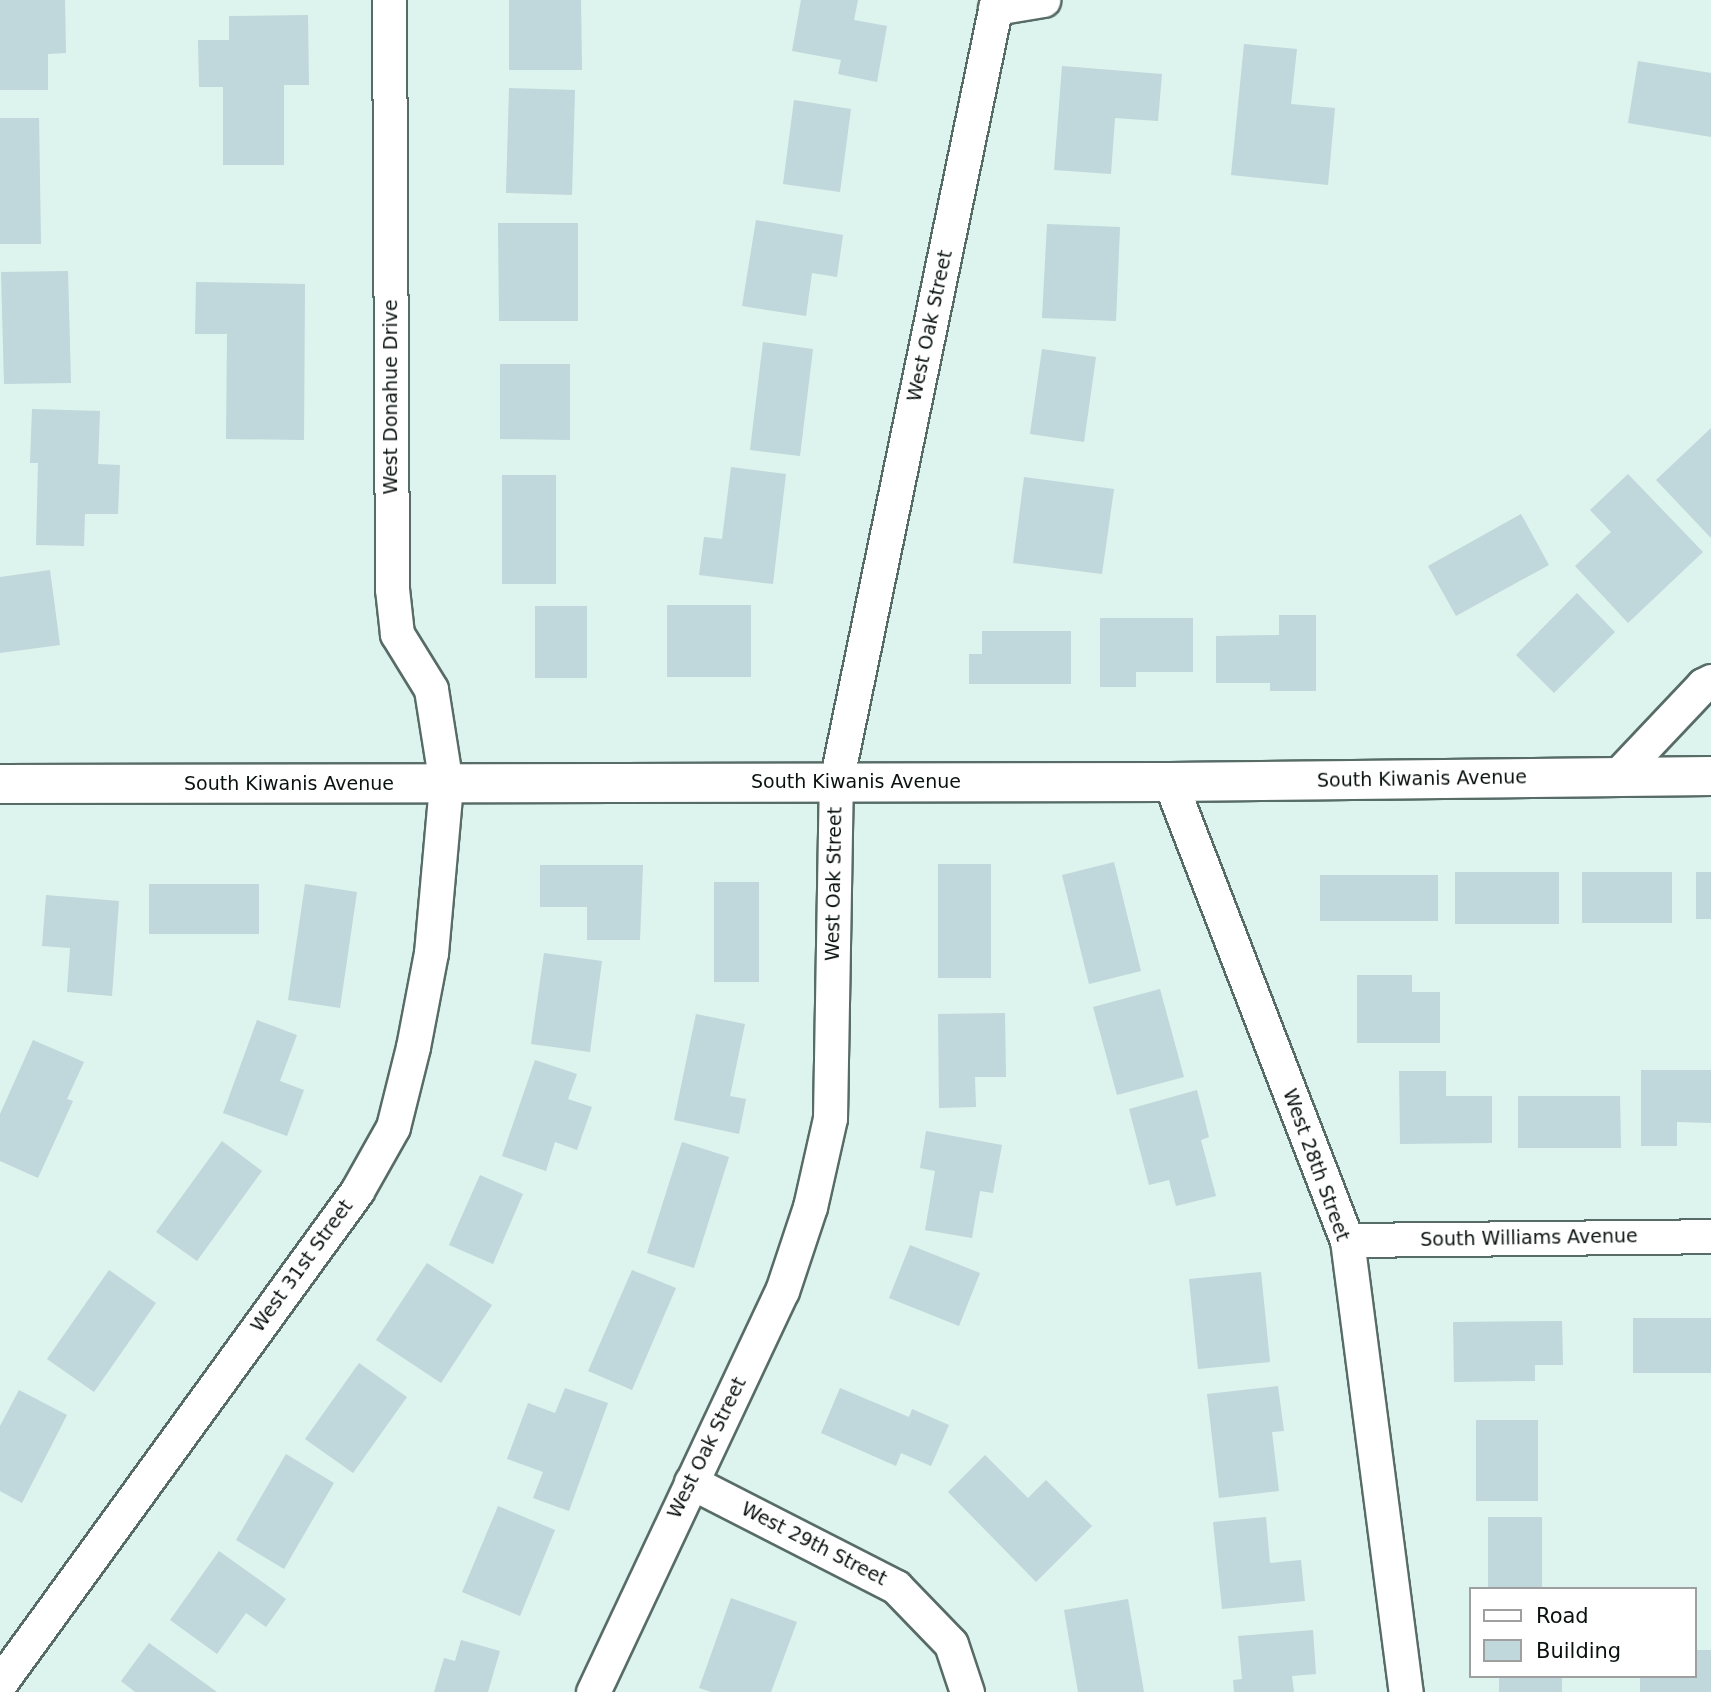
<!DOCTYPE html>
<html>
<head>
<meta charset="utf-8">
<style>
	body { margin:0 }
	#map { position:relative; width:1711px; height:1692px; overflow:hidden; background:#ddf3ed; font-family:"DejaVu Sans",sans-serif }
	div>[style] { position:absolute }
	.building>* { inset:0; background:#c0d7db }
	.roads { filter:drop-shadow(2px 0 #586c67) drop-shadow(-2px 0 #586c67) drop-shadow(0 2px #586c67) drop-shadow(0 -2px #586c67) }
	.minor>* { height:33px; margin:-16.5px; padding:0 16.5px; transform-origin:16.5px; border-radius:16.5px; background:#fff }
	.major>* { height:38px; margin:-19px; padding:0 19px; transform-origin:19px; border-radius:19px; background:#fff }
	span { translate:-50% -50%; white-space:nowrap; text-align:center; line-height:1.15; -webkit-text-stroke:6px #fff; paint-order:stroke }
	.street-label { font-size:19px; color:#0a1210 }
	.legend { position:absolute; left:1469px; top:1587px; width:228px; height:91px; box-sizing:border-box; background:#fff; border:2px solid #9da09f; margin:0; padding:9px 12px; list-style:none; font-size:21px; color:#0a1210 }
	.legend li { display:flex; align-items:center; gap:14px; height:35px }
	.legend b { width:35px; border:2px solid #9da09f }
</style>
</head>
<body>
<div id="map">
	<div class="building">
		<div style="clip-path:polygon(0 0,65px 0,66px 53px,48px 54px,48px 90px,0 90px)"></div>
		<div style="clip-path:polygon(509px 0,581px 0,582px 70px,509px 70px)"></div>
		<div style="clip-path:polygon(801px 0,858px 0,854px 20px,887px 26px,877px 82px,838px 74px,841px 60px,792px 51px)"></div>
		<div style="clip-path:polygon(308px 15px,309px 85px,284px 85px,284px 165px,223px 165px,223px 87px,199px 87px,198px 40px,229px 40px,229px 16px)"></div>
		<div style="clip-path:polygon(1244px 44px,1297px 49px,1291px 104px,1335px 108px,1328px 185px,1231px 175px)"></div>
		<div style="clip-path:polygon(1638px 61px,1711px 73px,1711px 137px,1628px 123px)"></div>
		<div style="clip-path:polygon(1062px 66px,1162px 74px,1158px 121px,1115px 118px,1111px 174px,1054px 170px)"></div>
		<div style="clip-path:polygon(509px 88px,575px 90px,572px 195px,506px 193px)"></div>
		<div style="clip-path:polygon(794px 100px,851px 109px,840px 192px,783px 184px)"></div>
		<div style="clip-path:polygon(0 118px,39px 118px,41px 244px,0 244px)"></div>
		<div style="clip-path:polygon(756px 220px,843px 235px,837px 277px,812px 273px,806px 316px,742px 306px)"></div>
		<div style="clip-path:polygon(498px 223px,578px 223px,578px 321px,499px 321px)"></div>
		<div style="clip-path:polygon(1047px 224px,1120px 227px,1116px 321px,1042px 318px)"></div>
		<div style="clip-path:polygon(68px 271px,71px 383px,4px 384px,1px 272px)"></div>
		<div style="clip-path:polygon(196px 282px,305px 284px,304px 440px,226px 439px,227px 334px,195px 334px)"></div>
		<div style="clip-path:polygon(763px 342px,813px 349px,800px 456px,750px 450px)"></div>
		<div style="clip-path:polygon(1042px 349px,1096px 357px,1084px 442px,1030px 434px)"></div>
		<div style="clip-path:polygon(500px 364px,570px 364px,570px 440px,500px 439px)"></div>
		<div style="clip-path:polygon(32px 409px,100px 411px,98px 464px,120px 465px,118px 514px,85px 514px,84px 546px,36px 545px,38px 463px,30px 463px)"></div>
		<div style="clip-path:polygon(1711px 428px,1711px 538px,1656px 480px)"></div>
		<div style="clip-path:polygon(731px 467px,786px 474px,773px 584px,699px 575px,704px 537px,722px 539px)"></div>
		<div style="clip-path:polygon(1628px 474px,1703px 552px,1628px 623px,1575px 566px,1611px 532px,1590px 510px)"></div>
		<div style="clip-path:polygon(502px 475px,556px 475px,556px 584px,502px 584px)"></div>
		<div style="clip-path:polygon(1024px 477px,1114px 489px,1102px 574px,1013px 563px)"></div>
		<div style="clip-path:polygon(1521px 514px,1549px 565px,1456px 616px,1428px 566px)"></div>
		<div style="clip-path:polygon(50px 570px,60px 645px,0 653px,0 577px)"></div>
		<div style="clip-path:polygon(1577px 593px,1615px 632px,1554px 693px,1516px 655px)"></div>
		<div style="clip-path:polygon(667px 605px,751px 605px,751px 677px,667px 677px)"></div>
		<div style="clip-path:polygon(535px 606px,587px 606px,587px 678px,535px 678px)"></div>
		<div style="clip-path:polygon(1279px 615px,1316px 615px,1316px 691px,1270px 691px,1270px 683px,1216px 683px,1216px 636px,1279px 635px)"></div>
		<div style="clip-path:polygon(1100px 618px,1193px 618px,1193px 672px,1136px 672px,1136px 687px,1100px 687px)"></div>
		<div style="clip-path:polygon(982px 631px,1071px 631px,1071px 684px,969px 684px,969px 654px,982px 654px)"></div>
		<div style="clip-path:polygon(1114px 862px,1141px 971px,1089px 984px,1062px 875px)"></div>
		<div style="clip-path:polygon(938px 864px,991px 864px,991px 978px,938px 978px)"></div>
		<div style="clip-path:polygon(540px 865px,643px 865px,640px 940px,587px 940px,587px 907px,540px 907px)"></div>
		<div style="clip-path:polygon(1455px 872px,1559px 872px,1559px 924px,1455px 924px)"></div>
		<div style="clip-path:polygon(1582px 872px,1672px 872px,1672px 923px,1582px 923px)"></div>
		<div style="clip-path:polygon(1696px 872px,1711px 872px,1711px 919px,1696px 919px)"></div>
		<div style="clip-path:polygon(1320px 875px,1438px 875px,1438px 921px,1320px 921px)"></div>
		<div style="clip-path:polygon(714px 882px,759px 882px,759px 982px,714px 982px)"></div>
		<div style="clip-path:polygon(149px 884px,259px 884px,259px 934px,149px 934px)"></div>
		<div style="clip-path:polygon(305px 884px,357px 892px,340px 1008px,288px 1000px)"></div>
		<div style="clip-path:polygon(46px 895px,119px 901px,112px 996px,67px 992px,70px 948px,42px 946px)"></div>
		<div style="clip-path:polygon(544px 953px,602px 961px,590px 1052px,531px 1044px)"></div>
		<div style="clip-path:polygon(1357px 975px,1412px 975px,1412px 992px,1440px 992px,1440px 1043px,1357px 1043px)"></div>
		<div style="clip-path:polygon(1160px 989px,1184px 1077px,1117px 1095px,1093px 1007px)"></div>
		<div style="clip-path:polygon(1005px 1013px,1006px 1077px,975px 1077px,976px 1107px,939px 1108px,938px 1014px)"></div>
		<div style="clip-path:polygon(696px 1014px,745px 1024px,730px 1096px,746px 1099px,739px 1134px,674px 1120px)"></div>
		<div style="clip-path:polygon(257px 1020px,297px 1035px,280px 1081px,304px 1090px,287px 1136px,223px 1113px)"></div>
		<div style="clip-path:polygon(33px 1040px,84px 1062px,67px 1099px,73px 1101px,38px 1178px,0 1161px,0 1114px)"></div>
		<div style="clip-path:polygon(535px 1060px,577px 1074px,568px 1099px,592px 1107px,577px 1150px,555px 1142px,546px 1171px,502px 1156px)"></div>
		<div style="clip-path:polygon(1641px 1070px,1711px 1070px,1711px 1123px,1677px 1122px,1677px 1146px,1641px 1146px)"></div>
		<div style="clip-path:polygon(1399px 1071px,1446px 1071px,1446px 1096px,1492px 1096px,1492px 1143px,1400px 1144px)"></div>
		<div style="clip-path:polygon(1197px 1090px,1209px 1137px,1201px 1140px,1216px 1196px,1176px 1206px,1169px 1180px,1149px 1185px,1129px 1109px)"></div>
		<div style="clip-path:polygon(1518px 1096px,1620px 1096px,1621px 1148px,1518px 1148px)"></div>
		<div style="clip-path:polygon(926px 1131px,1002px 1145px,993px 1193px,980px 1191px,972px 1238px,925px 1230px,935px 1171px,920px 1168px)"></div>
		<div style="clip-path:polygon(222px 1141px,262px 1171px,197px 1261px,156px 1232px)"></div>
		<div style="clip-path:polygon(682px 1142px,729px 1157px,694px 1268px,647px 1253px)"></div>
		<div style="clip-path:polygon(480px 1175px,523px 1194px,493px 1264px,449px 1245px)"></div>
		<div style="clip-path:polygon(910px 1245px,980px 1273px,959px 1326px,889px 1298px)"></div>
		<div style="clip-path:polygon(427px 1263px,492px 1305px,441px 1383px,376px 1340px)"></div>
		<div style="clip-path:polygon(109px 1270px,156px 1303px,94px 1392px,47px 1359px)"></div>
		<div style="clip-path:polygon(632px 1270px,676px 1288px,632px 1390px,588px 1371px)"></div>
		<div style="clip-path:polygon(1261px 1272px,1270px 1362px,1198px 1369px,1189px 1279px)"></div>
		<div style="clip-path:polygon(1633px 1318px,1711px 1318px,1711px 1373px,1633px 1373px)"></div>
		<div style="clip-path:polygon(1562px 1321px,1563px 1365px,1535px 1365px,1535px 1381px,1454px 1382px,1453px 1322px)"></div>
		<div style="clip-path:polygon(359px 1363px,407px 1397px,353px 1473px,305px 1439px)"></div>
		<div style="clip-path:polygon(1278px 1386px,1284px 1431px,1272px 1432px,1279px 1491px,1219px 1498px,1207px 1394px)"></div>
		<div style="clip-path:polygon(565px 1388px,608px 1403px,569px 1511px,533px 1498px,543px 1472px,507px 1459px,528px 1403px,555px 1413px)"></div>
		<div style="clip-path:polygon(840px 1388px,909px 1417px,912px 1409px,949px 1425px,931px 1466px,901px 1453px,896px 1466px,821px 1433px)"></div>
		<div style="clip-path:polygon(19px 1390px,67px 1415px,22px 1503px,0 1491px,0 1426px)"></div>
		<div style="clip-path:polygon(1476px 1420px,1538px 1420px,1538px 1501px,1476px 1501px)"></div>
		<div style="clip-path:polygon(286px 1454px,334px 1483px,284px 1569px,236px 1540px)"></div>
		<div style="clip-path:polygon(985px 1455px,1028px 1498px,1046px 1480px,1092px 1526px,1036px 1582px,948px 1492px)"></div>
		<div style="clip-path:polygon(498px 1506px,555px 1530px,520px 1616px,462px 1592px)"></div>
		<div style="clip-path:polygon(1266px 1517px,1270px 1563px,1301px 1560px,1305px 1601px,1222px 1609px,1213px 1522px)"></div>
		<div style="clip-path:polygon(1488px 1517px,1542px 1517px,1542px 1589px,1488px 1589px)"></div>
		<div style="clip-path:polygon(219px 1551px,286px 1599px,266px 1627px,246px 1613px,217px 1654px,170px 1620px)"></div>
		<div style="clip-path:polygon(731px 1598px,797px 1622px,771px 1692px,711px 1692px,699px 1688px)"></div>
		<div style="clip-path:polygon(1128px 1599px,1144px 1692px,1078px 1692px,1064px 1610px)"></div>
		<div style="clip-path:polygon(1313px 1630px,1316px 1674px,1292px 1676px,1294px 1692px,1234px 1692px,1233px 1680px,1242px 1679px,1238px 1636px)"></div>
		<div style="clip-path:polygon(461px 1640px,500px 1651px,488px 1692px,434px 1692px,444px 1658px,455px 1661px)"></div>
		<div style="clip-path:polygon(149px 1643px,217px 1692px,135px 1692px,121px 1681px)"></div>
		<div style="clip-path:polygon(1695px 1650px,1711px 1650px,1711px 1692px,1640px 1692px,1640px 1676px,1695px 1676px)"></div>
		<div style="clip-path:polygon(1499px 1676px,1562px 1676px,1562px 1692px,1499px 1692px)"></div>
	</div>
	<div class="roads">
		<div class="minor">
			<div style="left:995px;top:8px;width:49px;rotate:-9.5deg"></div>
			<div style="left:1616px;top:777px;width:127px;rotate:-46.6deg"></div>
			<div style="left:1703px;top:685px;width:9px;rotate:-27deg"></div>
			<div style="left:1170px;top:782px;width:491px;rotate:68.9deg"></div>
			<div style="left:1347px;top:1240px;width:456px;rotate:82.6deg"></div>
			<div style="left:1347px;top:1240px;width:364px;rotate:-0.6deg"></div>
			<div style="left:691px;top:1482px;width:230px;rotate:27.1deg"></div>
			<div style="left:896px;top:1587px;width:79px;rotate:46deg"></div>
			<div style="left:951px;top:1644px;width:51px;rotate:71.6deg"></div>
			<div style="left:0;top:1683px;width:608px;rotate:-54.03deg"></div>
			<div style="left:357px;top:1191px;width:73px;rotate:-60.6deg"></div>
			<div style="left:393px;top:1127px;width:82px;rotate:-76deg"></div>
			<div style="left:413px;top:1047px;width:96px;rotate:-79.2deg"></div>
			<div style="left:431px;top:953px;width:170px;rotate:-84.9deg"></div>
			<div style="left:446px;top:784px;width:96px;rotate:-99deg"></div>
			<div style="left:431px;top:689px;width:65px;rotate:-121.7deg"></div>
			<div style="left:397px;top:634px;width:45px;rotate:-96.3deg"></div>
			<div style="left:392px;top:589px;width:589px;rotate:-90.29deg"></div>
			<div style="left:593px;top:1692px;width:443px;rotate:-64.8deg"></div>
			<div style="left:782px;top:1291px;width:89px;rotate:-71.6deg"></div>
			<div style="left:810px;top:1207px;width:91px;rotate:-77.3deg"></div>
			<div style="left:830px;top:1118px;width:336px;rotate:-89deg"></div>
			<div style="left:836px;top:782px;width:798px;rotate:-78.37deg"></div>
		</div>
		<div class="major">
			<div style="left:0;top:784px;width:1170px;rotate:-0.1deg"></div>
			<div style="left:1170px;top:782px;width:541px;rotate:-0.64deg"></div>
		</div>
	</div>
	<div class="street-label">
		<span style="left:930px;top:326px;rotate:-78deg">West Oak Street</span>
		<span style="left:391px;top:397px;rotate:-90deg">West Donahue Drive</span>
		<span style="left:1422px;top:779px;rotate:-1deg">South Kiwanis Avenue</span>
		<span style="left:856px;top:782px">South Kiwanis Avenue</span>
		<span style="left:289px;top:784px">South Kiwanis Avenue</span>
		<span style="left:834px;top:884px;rotate:-89deg">West Oak Street</span>
		<span style="left:1316px;top:1165px;rotate:70deg">West 28th Street</span>
		<span style="left:1529px;top:1238px;rotate:-1deg">South Williams Avenue</span>
		<span style="left:302px;top:1266px;rotate:-54deg">West 31st Street</span>
		<span style="left:707px;top:1448px;rotate:-64deg">West Oak Street</span>
		<span style="left:814px;top:1544px;rotate:27deg">West 29th Street</span>
	</div>
	<ul class="legend">
	<li><b style="height:9px;background:#fff"></b>Road</li>
	<li><b style="height:19px;background:#c0d7db"></b>Building</li>
	</ul>
</div>
</body>
</html>
